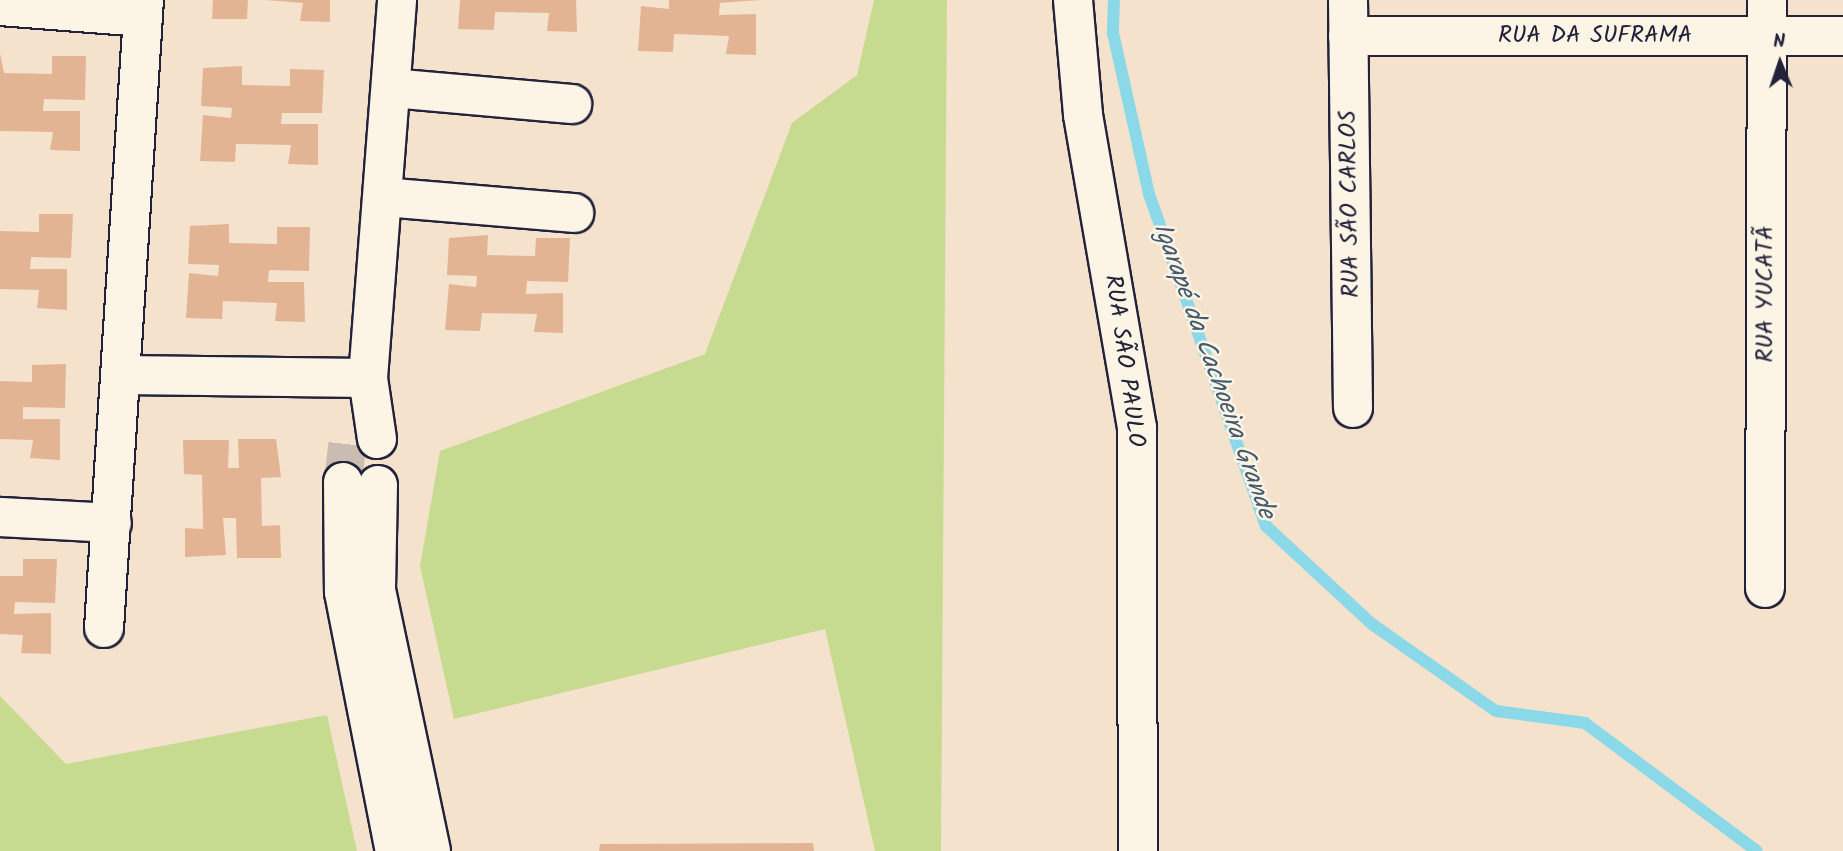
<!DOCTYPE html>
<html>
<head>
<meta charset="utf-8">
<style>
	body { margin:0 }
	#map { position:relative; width:1843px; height:851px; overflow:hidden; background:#f4e2cd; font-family:Kalam,sans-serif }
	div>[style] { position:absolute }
	.green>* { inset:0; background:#c7db90 }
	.stream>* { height:12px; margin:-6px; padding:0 6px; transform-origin:6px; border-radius:6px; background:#8bd9e8 }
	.building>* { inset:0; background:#e3b494 }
	.minor-tunnel>* { height:38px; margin-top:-19px; transform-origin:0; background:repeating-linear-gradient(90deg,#cabcb0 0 38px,transparent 0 57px) }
	.roads { filter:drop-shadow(2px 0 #22223b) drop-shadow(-2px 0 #22223b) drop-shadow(0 2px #22223b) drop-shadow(0 -2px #22223b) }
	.minor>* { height:38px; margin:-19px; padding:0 19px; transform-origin:19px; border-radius:19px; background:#fcf5e5 }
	span { translate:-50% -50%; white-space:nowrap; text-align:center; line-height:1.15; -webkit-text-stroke:5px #fcf5e5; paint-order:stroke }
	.street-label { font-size:24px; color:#22223b }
	.water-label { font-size:26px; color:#42596f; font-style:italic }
	.north { position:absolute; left:1745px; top:28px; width:70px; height:70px; -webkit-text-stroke:5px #fcf5e5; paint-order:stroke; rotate:358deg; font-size:19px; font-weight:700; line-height:28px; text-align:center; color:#22223b }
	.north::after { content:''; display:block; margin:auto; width:24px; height:32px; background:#22223b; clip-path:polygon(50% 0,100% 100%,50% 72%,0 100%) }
</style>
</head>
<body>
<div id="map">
	<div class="green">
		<div style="clip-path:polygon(874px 0,947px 0,941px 851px,875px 851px,825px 629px,454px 719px,420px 566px,440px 451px,705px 354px,792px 123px,857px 75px)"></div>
		<div style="clip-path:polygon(0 696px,66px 764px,327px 715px,357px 851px,0 851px)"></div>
	</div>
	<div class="stream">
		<div style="left:1114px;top:0;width:33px;rotate:92deg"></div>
		<div style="left:1113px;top:33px;width:165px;rotate:77.4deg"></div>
		<div style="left:1149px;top:194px;width:352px;rotate:70.6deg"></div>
		<div style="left:1266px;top:526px;width:144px;rotate:42.8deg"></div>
		<div style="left:1372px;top:624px;width:151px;rotate:35.1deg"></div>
		<div style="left:1496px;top:711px;width:90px;rotate:7.7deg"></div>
		<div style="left:1585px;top:723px;width:214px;rotate:36.7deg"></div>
	</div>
	<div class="building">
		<div style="clip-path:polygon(213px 0,248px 0,247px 19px,212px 19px)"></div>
		<div style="clip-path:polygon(265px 0,330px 0,330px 22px,300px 21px,303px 3px)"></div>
		<div style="clip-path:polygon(460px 0,576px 0,577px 32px,547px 31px,549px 13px,495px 12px,494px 30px,458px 29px)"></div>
		<div style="clip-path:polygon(669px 0,760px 0,720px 3px,719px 15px,756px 14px,756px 55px,726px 54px,729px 36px,674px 34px,673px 52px,638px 51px,641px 6px,669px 9px)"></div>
		<div style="clip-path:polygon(0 53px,4px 73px,52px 74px,52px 56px,86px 56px,85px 100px,44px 99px,43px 111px,80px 111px,80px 151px,50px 150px,53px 132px,0 131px)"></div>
		<div style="clip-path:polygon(242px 66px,242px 85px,290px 86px,290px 69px,324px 70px,322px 113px,282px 113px,281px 124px,318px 124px,318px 165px,288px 164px,291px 145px,236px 144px,235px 162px,200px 161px,203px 115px,231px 118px,232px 108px,201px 106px,203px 68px)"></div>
		<div style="clip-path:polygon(39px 214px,73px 214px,71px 258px,31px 257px,30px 269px,67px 269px,67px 310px,37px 308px,39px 290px,0 289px,0 231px,39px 232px)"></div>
		<div style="clip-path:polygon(229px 224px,229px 243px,277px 244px,277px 227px,310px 227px,309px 271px,269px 270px,268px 282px,304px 282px,305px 322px,275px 321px,277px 303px,223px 301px,222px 319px,186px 318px,189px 273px,218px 276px,219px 265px,188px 264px,190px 226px)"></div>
		<div style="clip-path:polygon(488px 235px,487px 255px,535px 256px,536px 238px,570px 238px,568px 282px,527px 281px,526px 294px,563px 293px,563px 333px,534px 332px,537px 314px,482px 313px,480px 331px,445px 330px,449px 284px,476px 287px,477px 276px,447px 275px,449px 238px)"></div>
		<div style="clip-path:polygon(66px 364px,65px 408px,23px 407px,23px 419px,60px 419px,60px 460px,30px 458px,33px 440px,0 439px,0 381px,32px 382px,32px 365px)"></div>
		<div style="clip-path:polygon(238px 439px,276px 439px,281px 477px,261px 478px,262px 526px,280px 525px,281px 558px,237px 558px,236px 518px,223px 518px,226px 555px,185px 557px,185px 528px,203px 529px,202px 475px,184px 474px,183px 440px,229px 440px,228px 468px,239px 468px)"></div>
		<div style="clip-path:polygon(23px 559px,57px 559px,55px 603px,15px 602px,14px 614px,51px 613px,51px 654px,21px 653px,23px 635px,0 634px,0 576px,23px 576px)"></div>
		<div style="clip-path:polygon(813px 843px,814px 851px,599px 851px,600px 844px)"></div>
	</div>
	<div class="minor-tunnel">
		<div style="left:343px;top:482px;width:43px;rotate:-83.4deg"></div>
	</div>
	<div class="roads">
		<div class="minor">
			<div style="left:1073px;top:0;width:115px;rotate:85deg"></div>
			<div style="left:1083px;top:115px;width:318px;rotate:80.2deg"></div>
			<div style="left:1137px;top:428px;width:423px;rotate:89.9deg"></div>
			<div style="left:1348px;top:0;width:408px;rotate:89.3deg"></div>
			<div style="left:0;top:6px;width:143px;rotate:4.4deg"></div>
			<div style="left:1348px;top:36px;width:495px"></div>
			<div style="left:392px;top:88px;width:181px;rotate:5.1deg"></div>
			<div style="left:383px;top:197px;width:192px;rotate:4.8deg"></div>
			<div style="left:122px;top:375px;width:246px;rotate:0.7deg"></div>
			<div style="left:377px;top:439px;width:62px;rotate:-98.4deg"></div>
			<div style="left:368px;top:378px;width:379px;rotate:-85.6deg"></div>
			<div style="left:343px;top:482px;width:110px;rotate:89.5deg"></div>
			<div style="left:344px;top:592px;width:264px;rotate:78.9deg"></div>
			<div style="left:378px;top:485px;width:105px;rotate:91.1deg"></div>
			<div style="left:376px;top:590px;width:267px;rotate:78.1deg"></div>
			<div style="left:0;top:517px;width:112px;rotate:3.1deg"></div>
			<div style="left:1765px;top:588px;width:588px;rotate:-89.81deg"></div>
			<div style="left:104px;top:628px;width:629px;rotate:-86.36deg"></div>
		</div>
	</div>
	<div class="street-label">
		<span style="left:1595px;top:36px">RUA DA SUFRAMA</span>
		<span style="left:1350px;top:204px;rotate:-91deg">RUA SÃO CARLOS</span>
		<span style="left:1766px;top:294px;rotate:-90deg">RUA YUCATÃ</span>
		<span style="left:1124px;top:361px;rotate:82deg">RUA SÃO PAULO</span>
	</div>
	<div class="water-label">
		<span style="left:1213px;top:371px;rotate:70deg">Igarapé da Cachoeira Grande</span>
	</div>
	<div class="north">N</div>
</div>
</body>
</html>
